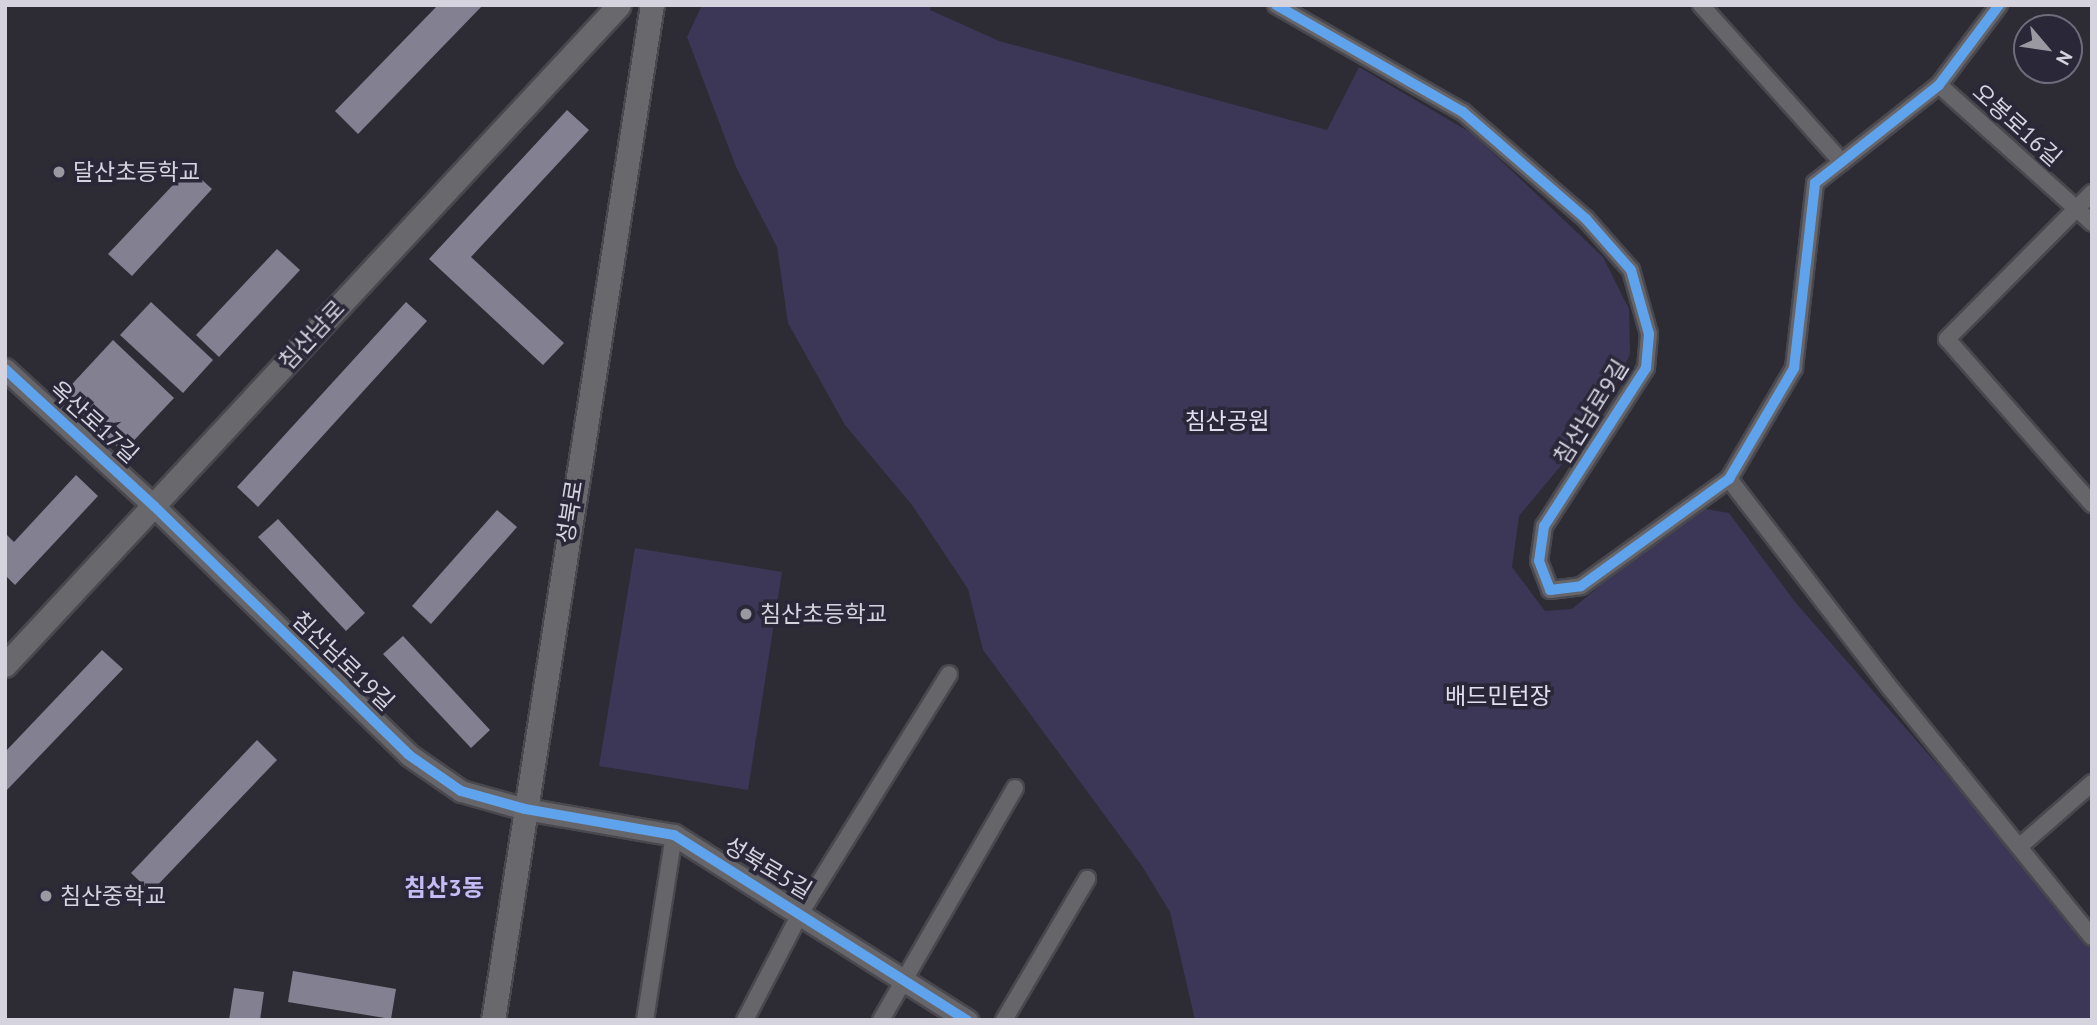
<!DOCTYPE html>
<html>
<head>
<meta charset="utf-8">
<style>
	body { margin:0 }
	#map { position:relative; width:2097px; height:1025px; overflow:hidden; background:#2d2c34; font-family:"PT Sans","Noto Sans KR",sans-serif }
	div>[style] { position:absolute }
	.green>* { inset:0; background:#3c3657 }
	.building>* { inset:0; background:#838092 }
	.roads { filter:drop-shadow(2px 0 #49484e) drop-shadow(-2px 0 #49484e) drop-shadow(0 2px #49484e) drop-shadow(0 -2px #49484e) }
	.minor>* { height:16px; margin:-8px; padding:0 8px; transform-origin:8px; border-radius:8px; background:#65656a }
	.tertiary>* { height:21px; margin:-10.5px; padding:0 10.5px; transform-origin:10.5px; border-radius:10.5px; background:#65656a }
	.secondary>* { height:23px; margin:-11.5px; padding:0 11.5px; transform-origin:11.5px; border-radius:11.5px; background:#68686d }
	.cycleway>* { height:10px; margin:-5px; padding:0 5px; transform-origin:5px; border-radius:5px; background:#60a3ed }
	.dots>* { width:19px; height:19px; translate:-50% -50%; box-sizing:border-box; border:4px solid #2a2838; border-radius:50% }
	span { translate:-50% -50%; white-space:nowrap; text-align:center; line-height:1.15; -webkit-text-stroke:7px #2a2838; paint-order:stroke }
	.street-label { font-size:23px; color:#d4d3de }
	.poi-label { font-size:23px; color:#d4d3de }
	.left { translate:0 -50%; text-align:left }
	.park-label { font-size:23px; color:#e1def2 }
	.neighbourhood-label { font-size:24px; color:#c5bcf5; font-weight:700 }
	.frame { position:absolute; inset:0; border:7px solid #d4d3de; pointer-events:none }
	.north { position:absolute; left:2013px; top:14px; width:70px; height:70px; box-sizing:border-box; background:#2a2838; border:2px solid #6e6c7a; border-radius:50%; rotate:119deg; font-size:19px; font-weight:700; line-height:28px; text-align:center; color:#d4d3de }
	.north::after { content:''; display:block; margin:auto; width:24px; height:32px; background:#9a99a2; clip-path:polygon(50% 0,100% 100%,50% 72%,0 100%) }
</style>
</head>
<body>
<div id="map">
	<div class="green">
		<div style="clip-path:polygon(702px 5px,931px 5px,930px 10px,999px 41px,1327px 130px,1359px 67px,1473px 134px,1603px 257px,1629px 309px,1630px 354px,1598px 421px,1519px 516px,1512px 567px,1545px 611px,1572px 609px,1694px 507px,1729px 513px,1795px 602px,2092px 941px,2092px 1020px,1195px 1020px,1170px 912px,1142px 866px,983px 650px,968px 589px,912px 505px,845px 425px,788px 323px,777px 247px,736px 167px,687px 37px)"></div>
		<div style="clip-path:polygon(635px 548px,782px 572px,748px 790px,599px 766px)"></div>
	</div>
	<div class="building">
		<div style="clip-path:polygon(438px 5px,483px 5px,358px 134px,335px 111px)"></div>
		<div style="clip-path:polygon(567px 110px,589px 130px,471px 257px,564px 343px,543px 365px,429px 259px)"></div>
		<div style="clip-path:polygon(189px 168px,212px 189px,132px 276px,108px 254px)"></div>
		<div style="clip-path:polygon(277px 249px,300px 270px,219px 357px,196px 335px)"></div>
		<div style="clip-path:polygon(151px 302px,213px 360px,183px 393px,120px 335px)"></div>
		<div style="clip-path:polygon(406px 302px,427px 321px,258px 507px,237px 487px)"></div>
		<div style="clip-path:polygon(113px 340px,174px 398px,123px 452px,62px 395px)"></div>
		<div style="clip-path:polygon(76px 475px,98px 496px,15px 585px,5px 575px,5px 533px,14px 542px)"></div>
		<div style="clip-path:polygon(497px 510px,517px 527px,431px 624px,412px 606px)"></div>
		<div style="clip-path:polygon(278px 519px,365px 613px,346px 631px,258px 537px)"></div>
		<div style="clip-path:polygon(403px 636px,490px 730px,471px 748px,383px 654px)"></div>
		<div style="clip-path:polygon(102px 650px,123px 669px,5px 792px,5px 752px)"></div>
		<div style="clip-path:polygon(257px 740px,277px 760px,151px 892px,131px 873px)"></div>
		<div style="clip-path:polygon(293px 971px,396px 989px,391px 1019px,288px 1002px)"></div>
		<div style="clip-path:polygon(234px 988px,264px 992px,260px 1020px,229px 1020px)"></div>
	</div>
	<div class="roads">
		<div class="minor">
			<div style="left:1276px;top:5px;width:215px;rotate:29.8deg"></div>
			<div style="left:1463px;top:112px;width:163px;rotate:41deg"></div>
			<div style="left:1586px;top:219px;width:68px;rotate:48.6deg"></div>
			<div style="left:1631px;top:270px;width:66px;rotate:74.3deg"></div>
			<div style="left:1649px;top:334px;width:34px;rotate:95deg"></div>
			<div style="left:1646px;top:368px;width:188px;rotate:122.8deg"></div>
			<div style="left:1544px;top:526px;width:35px;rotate:98deg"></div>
			<div style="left:1539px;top:561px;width:31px;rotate:69deg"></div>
			<div style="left:1550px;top:590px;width:31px;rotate:-7deg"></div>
			<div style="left:1581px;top:586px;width:183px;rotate:-35.9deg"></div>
			<div style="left:1729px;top:479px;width:129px;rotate:-59.6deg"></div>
			<div style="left:1794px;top:368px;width:186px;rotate:-83.5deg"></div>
			<div style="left:1815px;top:183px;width:158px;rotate:-38.3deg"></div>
			<div style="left:1939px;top:85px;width:100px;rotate:-53.1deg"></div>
			<div style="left:1701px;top:5px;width:211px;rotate:48.1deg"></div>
			<div style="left:1939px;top:85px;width:206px;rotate:42deg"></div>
			<div style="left:2092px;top:193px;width:206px;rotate:134.8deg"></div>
			<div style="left:1947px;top:339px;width:220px;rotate:48.7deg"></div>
			<div style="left:1729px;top:479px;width:265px;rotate:52.4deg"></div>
			<div style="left:1891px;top:689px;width:319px;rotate:51deg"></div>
			<div style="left:2019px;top:847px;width:97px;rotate:-41.2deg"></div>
			<div style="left:645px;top:1020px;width:187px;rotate:-81.1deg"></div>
			<div style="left:745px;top:1020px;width:122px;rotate:-62.6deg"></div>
			<div style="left:801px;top:912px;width:280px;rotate:-58.1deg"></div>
			<div style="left:881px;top:1020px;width:268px;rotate:-60deg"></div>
			<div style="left:1004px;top:1020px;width:164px;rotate:-59.5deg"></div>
		</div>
		<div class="tertiary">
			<div style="left:5px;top:369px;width:202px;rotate:42.6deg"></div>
			<div style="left:154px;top:506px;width:356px;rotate:44.3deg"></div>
			<div style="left:409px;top:755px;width:63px;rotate:34.7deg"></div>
			<div style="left:461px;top:791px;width:66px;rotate:15.7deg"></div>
			<div style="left:525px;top:809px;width:151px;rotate:9.9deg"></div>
			<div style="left:674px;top:835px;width:347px;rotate:32.3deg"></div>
		</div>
		<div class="secondary">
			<div style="left:5px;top:665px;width:901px;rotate:-47.07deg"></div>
			<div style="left:493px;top:1020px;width:1027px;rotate:-81.1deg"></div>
		</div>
	</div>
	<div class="cycleway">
		<div style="left:1276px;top:5px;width:215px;rotate:29.8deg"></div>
		<div style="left:1463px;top:112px;width:163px;rotate:41deg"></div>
		<div style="left:1586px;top:219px;width:68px;rotate:48.6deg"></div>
		<div style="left:1631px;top:270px;width:66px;rotate:74.3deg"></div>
		<div style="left:1649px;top:334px;width:34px;rotate:95deg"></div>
		<div style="left:1646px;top:368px;width:188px;rotate:122.8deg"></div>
		<div style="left:1544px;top:526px;width:35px;rotate:98deg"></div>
		<div style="left:1539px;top:561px;width:31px;rotate:69deg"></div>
		<div style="left:1550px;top:590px;width:31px;rotate:-7deg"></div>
		<div style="left:1581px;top:586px;width:183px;rotate:-35.9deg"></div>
		<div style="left:1729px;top:479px;width:129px;rotate:-59.6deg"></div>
		<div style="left:1794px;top:368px;width:186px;rotate:-83.5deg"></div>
		<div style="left:1815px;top:183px;width:158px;rotate:-38.3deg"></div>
		<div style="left:1939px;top:85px;width:100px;rotate:-53.1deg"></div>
		<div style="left:5px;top:369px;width:202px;rotate:42.6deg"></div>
		<div style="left:154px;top:506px;width:356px;rotate:44.3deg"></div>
		<div style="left:409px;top:755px;width:63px;rotate:34.7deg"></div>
		<div style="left:461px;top:791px;width:66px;rotate:15.7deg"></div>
		<div style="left:525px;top:809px;width:151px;rotate:9.9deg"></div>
		<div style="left:674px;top:835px;width:347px;rotate:32.3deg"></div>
	</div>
	<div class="dots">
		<div style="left:59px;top:172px;background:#9a99a2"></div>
		<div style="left:746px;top:614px;background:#9a99a2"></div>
		<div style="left:46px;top:896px;background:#9a99a2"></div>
	</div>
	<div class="street-label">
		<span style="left:2017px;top:125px;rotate:42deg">오봉로16길</span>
		<span style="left:312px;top:335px;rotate:-47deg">침산남로</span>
		<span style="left:1591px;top:412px;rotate:-58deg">침산남로9길</span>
		<span style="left:94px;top:422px;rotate:42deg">옥산로17길</span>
		<span style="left:570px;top:512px;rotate:-81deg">성북로</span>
		<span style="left:343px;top:661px;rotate:44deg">침산남로19길</span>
		<span style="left:768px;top:868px;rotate:31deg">성북로5길</span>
	</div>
	<div class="poi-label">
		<span class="left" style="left:73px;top:172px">달산초등학교</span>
		<span class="left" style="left:760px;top:614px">침산초등학교</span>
		<span class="left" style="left:60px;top:896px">침산중학교</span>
	</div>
	<div class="park-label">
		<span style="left:1227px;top:421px">침산공원</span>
		<span style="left:1498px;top:696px">배드민턴장</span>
	</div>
	<div class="neighbourhood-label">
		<span style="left:444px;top:888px">침산3동</span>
	</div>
	<div class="frame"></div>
	<div class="north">N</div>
</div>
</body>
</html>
